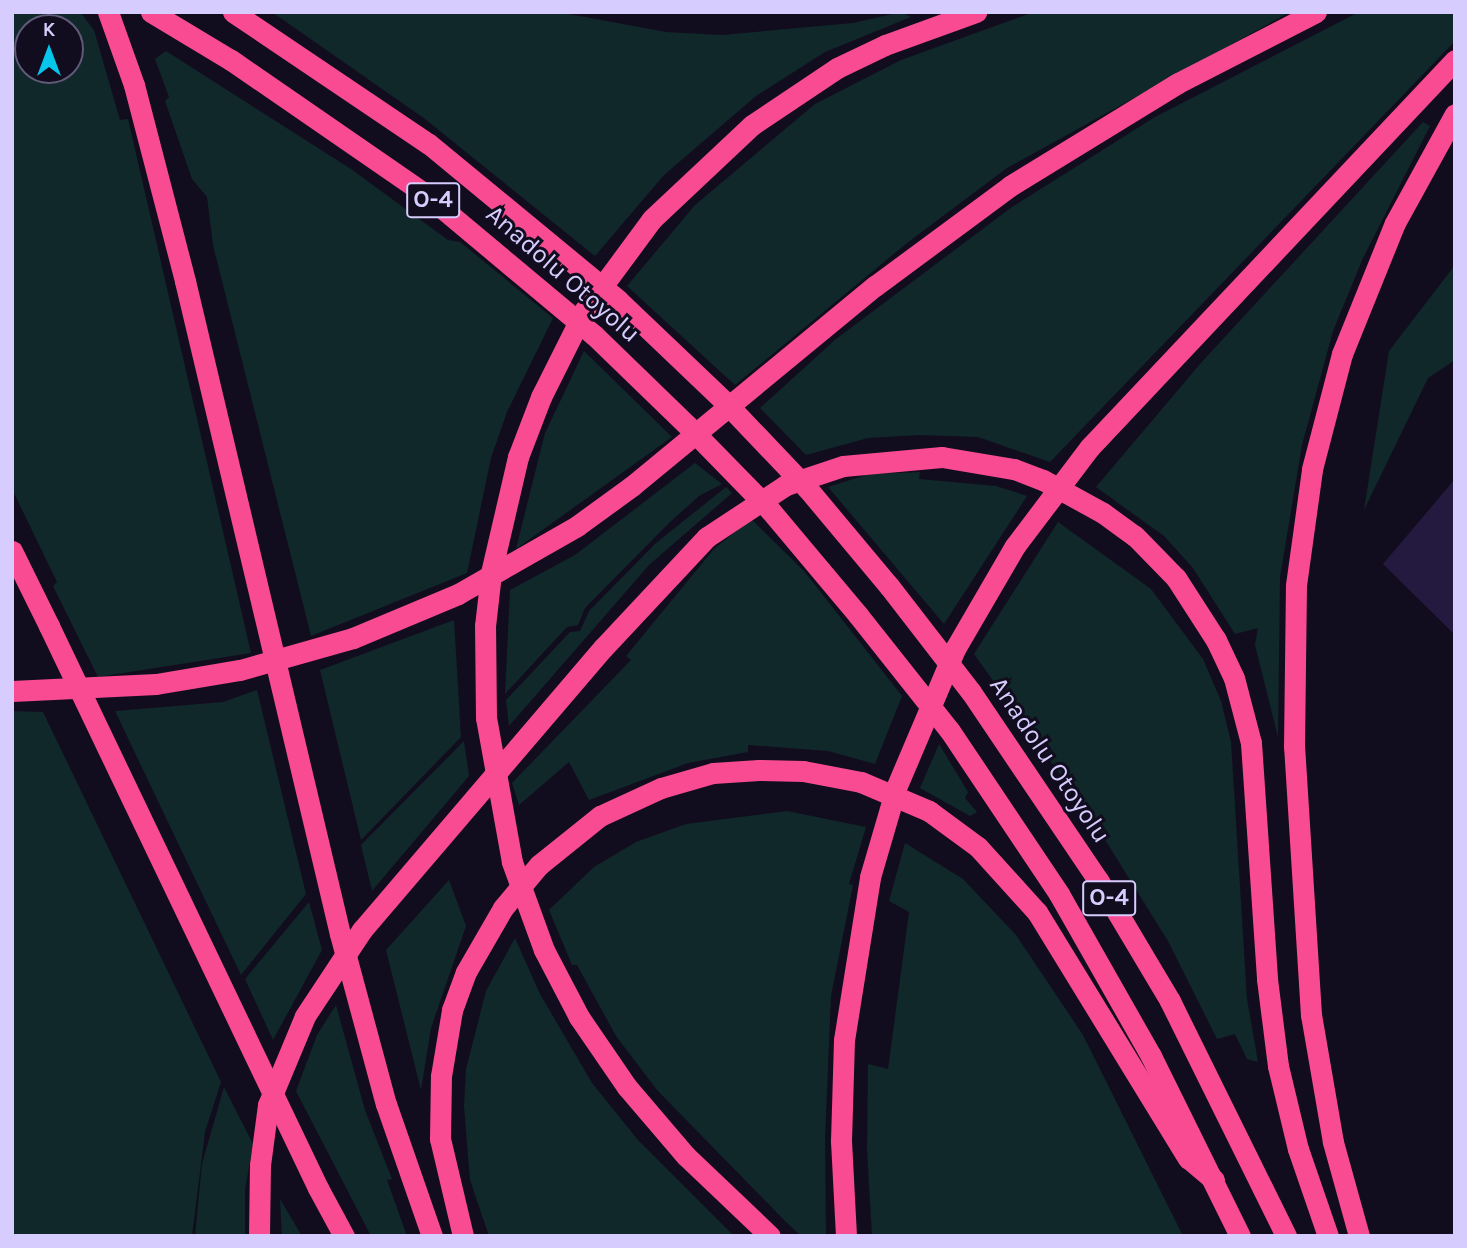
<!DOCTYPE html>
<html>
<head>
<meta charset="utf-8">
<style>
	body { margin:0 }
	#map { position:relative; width:1467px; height:1248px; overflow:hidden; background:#110d1f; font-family:Karla,sans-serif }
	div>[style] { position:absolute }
	.green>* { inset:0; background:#102829 }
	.building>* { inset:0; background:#241a3f }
	.highway>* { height:21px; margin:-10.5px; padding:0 10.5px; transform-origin:10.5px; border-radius:10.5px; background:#f94b92 }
	.highway-bridge>* { height:21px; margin:-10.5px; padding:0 10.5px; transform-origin:10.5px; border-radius:10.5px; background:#f94b92 }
	span { translate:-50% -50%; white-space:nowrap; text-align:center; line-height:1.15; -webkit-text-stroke:6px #110d1f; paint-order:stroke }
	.shield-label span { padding:2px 5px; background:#110d1f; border:2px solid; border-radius:5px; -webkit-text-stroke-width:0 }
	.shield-label { font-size:24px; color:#d6ccfd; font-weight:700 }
	.street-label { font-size:26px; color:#d6ccfd }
	.frame { position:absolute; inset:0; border:14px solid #d6ccfd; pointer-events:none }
	.north { position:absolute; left:14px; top:14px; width:70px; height:70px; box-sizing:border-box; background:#110d1f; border:2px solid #605978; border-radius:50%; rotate:0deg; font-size:19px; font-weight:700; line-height:28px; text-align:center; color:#d6ccfd }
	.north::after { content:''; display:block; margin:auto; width:24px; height:32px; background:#07c6ee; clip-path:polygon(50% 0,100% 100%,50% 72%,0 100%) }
</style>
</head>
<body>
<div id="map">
	<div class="green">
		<div style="clip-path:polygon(evenodd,12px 12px,80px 12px,94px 30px,120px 120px,128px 119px,251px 653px,98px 677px,53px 586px,57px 582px,12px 489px,12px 12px,28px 28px,70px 28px,70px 70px,28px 70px,28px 28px)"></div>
		<div style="clip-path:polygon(272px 12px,558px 12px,666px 32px,722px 35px,853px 23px,901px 12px,911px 17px,825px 52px,756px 96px,664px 175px,595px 256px,425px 119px)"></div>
		<div style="clip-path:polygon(1034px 12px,1290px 12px,1007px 168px,907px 243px,735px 385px,627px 286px,695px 205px,815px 104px,901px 60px)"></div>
		<div style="clip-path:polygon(1359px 12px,1455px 12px,1455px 41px,1050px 462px,978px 437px,920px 435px,868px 438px,806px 455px,760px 408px,836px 339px,1012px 207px,1155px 117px)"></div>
		<div style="clip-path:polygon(166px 51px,351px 169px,448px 240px,460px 242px,553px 318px,507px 412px,491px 458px,467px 573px,311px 636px,213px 245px,207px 197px,192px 179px,165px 101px,169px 97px,155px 59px)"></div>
		<div style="clip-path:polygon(1423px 122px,1430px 126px,1363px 258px,1333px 331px,1302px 445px,1280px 577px,1278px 737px,1255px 645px,1258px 628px,1235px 634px,1193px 568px,1164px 536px,1096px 487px,1200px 364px)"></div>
		<div style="clip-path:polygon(1455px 265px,1455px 360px,1428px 378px,1364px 510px,1389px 351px)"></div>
		<div style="clip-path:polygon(584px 351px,672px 437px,516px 549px,545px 433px)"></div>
		<div style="clip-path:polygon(695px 463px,722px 484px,699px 496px,669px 523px,585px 608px,578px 625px,567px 627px,505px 694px,510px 590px,575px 555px)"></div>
		<div style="clip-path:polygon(920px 472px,919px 479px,996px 486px,1027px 496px,944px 624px,828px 487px,869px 474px)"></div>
		<div style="clip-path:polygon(726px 487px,732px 493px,649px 565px,509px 726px,506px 700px,570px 632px,580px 631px,589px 611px,656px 543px)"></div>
		<div style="clip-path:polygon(751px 519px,804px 571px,902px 696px,875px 764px,828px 751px,748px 745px,748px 752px,688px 763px,589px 800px,569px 762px,519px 805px,512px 783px,631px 660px,626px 656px,714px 549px)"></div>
		<div style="clip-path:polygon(1058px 522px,1151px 589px,1203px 659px,1221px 701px,1231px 742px,1247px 999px,1258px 1062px,1247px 1059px,1235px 1034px,1217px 1039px,1168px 941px,1094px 822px,974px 654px)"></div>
		<div style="clip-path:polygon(454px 620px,461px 737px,361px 840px,320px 670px)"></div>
		<div style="clip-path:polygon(257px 690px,306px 894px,241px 975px,115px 711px,223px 702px)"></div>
		<div style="clip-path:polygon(12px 711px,43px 712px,221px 1082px,205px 1132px,192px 1236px,12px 1236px)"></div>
		<div style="clip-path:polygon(464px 741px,469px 776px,372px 891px,361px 845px)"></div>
		<div style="clip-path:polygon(939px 744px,968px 792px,965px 798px,977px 812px,970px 816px,920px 788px)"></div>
		<div style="clip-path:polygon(787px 811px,866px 827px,849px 884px,853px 885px,831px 996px,825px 1138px,826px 1236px,801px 1236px,786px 1222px,657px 1090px,616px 1036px,577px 965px,572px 965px,549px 910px,594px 867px,636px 842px,686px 824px)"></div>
		<div style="clip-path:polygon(905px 843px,963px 879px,1016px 935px,1083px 1035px,1183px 1236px,872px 1236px,867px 1150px,868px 1064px,888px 1069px,909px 912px,889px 901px)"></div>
		<div style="clip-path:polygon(449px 880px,466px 926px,431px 1028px,421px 1090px,386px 950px)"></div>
		<div style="clip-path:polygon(309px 902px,322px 950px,273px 1040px,245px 979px)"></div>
		<div style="clip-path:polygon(515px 938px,540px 994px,592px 1083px,638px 1140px,734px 1236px,489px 1236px,470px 1180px,464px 1106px,466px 1069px,486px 991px)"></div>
		<div style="clip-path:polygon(336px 1005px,365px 1110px,392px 1179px,387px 1180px,407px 1236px,371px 1236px,296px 1091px,317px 1035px)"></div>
		<div style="clip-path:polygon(224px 1087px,253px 1144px,245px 1190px,245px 1236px,195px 1236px,202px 1164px)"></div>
		<div style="clip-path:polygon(280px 1199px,284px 1206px,302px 1236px,282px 1236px)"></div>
	</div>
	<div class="building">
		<div style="clip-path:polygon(1455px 479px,1455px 635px,1383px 564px)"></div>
	</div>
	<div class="highway">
		<div style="left:108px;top:12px;width:77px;rotate:70.4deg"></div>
		<div style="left:134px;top:85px;width:203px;rotate:75.4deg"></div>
		<div style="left:151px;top:12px;width:93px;rotate:31deg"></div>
		<div style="left:231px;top:60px;width:234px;rotate:34.6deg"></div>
		<div style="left:424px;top:193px;width:222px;rotate:39.9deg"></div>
		<div style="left:594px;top:335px;width:129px;rotate:44.1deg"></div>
		<div style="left:233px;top:12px;width:236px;rotate:34deg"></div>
		<div style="left:429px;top:144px;width:245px;rotate:39.5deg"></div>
		<div style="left:618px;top:300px;width:148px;rotate:43.6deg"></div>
		<div style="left:837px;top:68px;width:53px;rotate:-25.6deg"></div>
		<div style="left:885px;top:45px;width:97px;rotate:-19.9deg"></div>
		<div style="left:1090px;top:447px;width:532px;rotate:-46.68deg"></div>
		<div style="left:12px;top:551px;width:84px;rotate:63.7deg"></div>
		<div style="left:889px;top:586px;width:134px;rotate:52.3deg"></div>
		<div style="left:971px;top:692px;width:227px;rotate:56deg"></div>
		<div style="left:1098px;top:880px;width:141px;rotate:59.2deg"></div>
		<div style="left:1170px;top:1001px;width:262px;rotate:63.7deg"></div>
		<div style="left:858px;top:615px;width:148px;rotate:51.6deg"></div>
		<div style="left:950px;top:731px;width:196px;rotate:56.2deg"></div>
		<div style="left:1059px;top:894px;width:186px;rotate:60.4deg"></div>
		<div style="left:1151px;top:1056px;width:201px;rotate:63.7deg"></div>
		<div style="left:12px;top:691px;width:144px;rotate:-2.8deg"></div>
		<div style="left:156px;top:684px;width:85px;rotate:-9.5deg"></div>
		<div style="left:240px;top:670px;width:117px;rotate:-15.8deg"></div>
		<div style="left:353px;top:638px;width:114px;rotate:-22.7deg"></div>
		<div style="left:458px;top:594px;width:137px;rotate:-29.7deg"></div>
		<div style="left:577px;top:526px;width:68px;rotate:-36deg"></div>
		<div style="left:632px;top:486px;width:315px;rotate:-39.5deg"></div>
		<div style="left:875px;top:286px;width:168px;rotate:-36.5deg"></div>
		<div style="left:1010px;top:186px;width:197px;rotate:-31.5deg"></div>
		<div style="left:1178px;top:83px;width:155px;rotate:-27.2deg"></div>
		<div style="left:544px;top:950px;width:76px;rotate:62.4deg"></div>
		<div style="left:579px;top:1017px;width:85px;rotate:55.6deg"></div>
		<div style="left:627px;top:1087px;width:91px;rotate:49.5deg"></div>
		<div style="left:686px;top:1156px;width:116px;rotate:43.6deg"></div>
		<div style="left:386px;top:1104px;width:140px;rotate:70.8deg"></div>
		<div style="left:318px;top:1188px;width:55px;rotate:61.6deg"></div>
		<div style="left:259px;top:1236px;width:71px;rotate:-89.2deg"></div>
		<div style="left:260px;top:1165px;width:61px;rotate:-82.4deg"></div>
		<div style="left:268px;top:1105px;width:96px;rotate:-67.4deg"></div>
		<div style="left:305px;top:1016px;width:103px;rotate:-56.5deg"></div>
		<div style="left:362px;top:930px;width:371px;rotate:-49.5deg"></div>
		<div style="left:603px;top:648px;width:152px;rotate:-46.9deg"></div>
		<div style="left:707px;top:537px;width:95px;rotate:-33.4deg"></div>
		<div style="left:786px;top:485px;width:60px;rotate:-18.4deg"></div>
		<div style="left:843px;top:466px;width:99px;rotate:-5.2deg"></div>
		<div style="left:942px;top:457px;width:73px;rotate:9.5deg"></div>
		<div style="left:1014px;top:469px;width:31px;rotate:21deg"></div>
		<div style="left:1043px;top:480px;width:68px;rotate:28.8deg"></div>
		<div style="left:1103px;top:513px;width:39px;rotate:36deg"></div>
		<div style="left:1135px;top:536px;width:59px;rotate:45.7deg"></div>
		<div style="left:1176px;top:578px;width:74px;rotate:57.2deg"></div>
		<div style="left:1216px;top:640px;width:42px;rotate:64.7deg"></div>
		<div style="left:1234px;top:678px;width:67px;rotate:75.3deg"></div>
		<div style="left:1251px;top:743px;width:237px;rotate:86.1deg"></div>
		<div style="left:1267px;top:979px;width:88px;rotate:82.8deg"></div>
		<div style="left:1278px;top:1066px;width:85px;rotate:76.5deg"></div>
		<div style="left:1298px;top:1149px;width:92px;rotate:71deg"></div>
		<div style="left:463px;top:1236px;width:100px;rotate:-103.3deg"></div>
		<div style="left:440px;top:1139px;width:63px;rotate:-89.1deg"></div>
		<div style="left:441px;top:1076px;width:67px;rotate:-80.5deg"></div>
		<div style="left:452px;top:1010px;width:40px;rotate:-69.8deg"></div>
		<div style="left:466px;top:972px;width:74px;rotate:-60deg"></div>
		<div style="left:503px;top:908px;width:56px;rotate:-50.1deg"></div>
		<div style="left:539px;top:865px;width:78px;rotate:-38.8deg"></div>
		<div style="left:600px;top:816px;width:67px;rotate:-24.7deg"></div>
		<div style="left:661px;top:788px;width:54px;rotate:-16.1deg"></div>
		<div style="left:713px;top:773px;width:46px;rotate:-3.7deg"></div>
		<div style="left:759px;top:770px;width:44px;rotate:1.3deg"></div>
		<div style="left:803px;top:771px;width:59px;rotate:10.7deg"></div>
		<div style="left:861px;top:782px;width:74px;rotate:23.1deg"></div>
		<div style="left:929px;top:811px;width:61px;rotate:36.3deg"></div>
		<div style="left:978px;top:847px;width:88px;rotate:47.8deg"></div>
		<div style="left:1037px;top:912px;width:289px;rotate:58.5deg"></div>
		<div style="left:1188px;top:1158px;width:34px;rotate:40deg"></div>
		<div style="left:846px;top:1236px;width:95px;rotate:-93deg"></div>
		<div style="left:841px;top:1141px;width:101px;rotate:-88.3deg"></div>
		<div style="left:844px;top:1040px;width:165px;rotate:-80.9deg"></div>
		<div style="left:1359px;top:1236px;width:98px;rotate:-105.5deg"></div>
		<div style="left:1333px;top:1142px;width:129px;rotate:-99.8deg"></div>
		<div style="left:1311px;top:1015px;width:269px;rotate:-93.6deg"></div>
		<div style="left:1294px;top:747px;width:162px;rotate:-89.3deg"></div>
		<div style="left:1296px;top:585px;width:117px;rotate:-82.1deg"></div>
		<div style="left:1312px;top:469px;width:119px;rotate:-75.4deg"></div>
		<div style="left:1342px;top:354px;width:141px;rotate:-68deg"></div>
		<div style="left:1395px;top:223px;width:124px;rotate:-61.2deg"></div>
	</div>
	<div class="highway-bridge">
		<div style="left:185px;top:281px;width:671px;rotate:76.65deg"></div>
		<div style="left:340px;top:934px;width:176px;rotate:74.9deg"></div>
		<div style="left:725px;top:402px;width:119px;rotate:46.4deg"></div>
		<div style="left:807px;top:488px;width:128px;rotate:50.1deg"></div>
		<div style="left:687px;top:425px;width:119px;rotate:45.7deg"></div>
		<div style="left:770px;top:510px;width:137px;rotate:50deg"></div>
		<div style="left:49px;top:626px;width:623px;rotate:64.42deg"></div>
		<div style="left:870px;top:877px;width:93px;rotate:-73.7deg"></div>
		<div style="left:896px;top:788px;width:151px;rotate:-67deg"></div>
		<div style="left:955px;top:649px;width:119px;rotate:-59.8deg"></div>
		<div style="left:1015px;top:546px;width:124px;rotate:-52.9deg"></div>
		<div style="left:544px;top:950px;width:94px;rotate:-110deg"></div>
		<div style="left:512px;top:862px;width:146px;rotate:-100.2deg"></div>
		<div style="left:486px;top:718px;width:92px;rotate:-90.6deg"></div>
		<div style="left:485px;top:626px;width:53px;rotate:-83.5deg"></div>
		<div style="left:491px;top:573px;width:119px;rotate:-76.9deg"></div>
		<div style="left:518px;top:457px;width:64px;rotate:-69deg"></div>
		<div style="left:541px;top:397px;width:96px;rotate:-63.4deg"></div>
		<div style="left:584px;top:311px;width:114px;rotate:-53.5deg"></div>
		<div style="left:652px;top:219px;width:137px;rotate:-43.2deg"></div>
		<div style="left:752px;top:125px;width:102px;rotate:-33.8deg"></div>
	</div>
	<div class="shield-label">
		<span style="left:433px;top:200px">O-4</span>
		<span style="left:1109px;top:898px">O-4</span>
	</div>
	<div class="street-label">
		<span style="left:563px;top:274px;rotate:41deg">Anadolu Otoyolu</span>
		<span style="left:1050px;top:760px;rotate:56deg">Anadolu Otoyolu</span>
	</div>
	<div class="frame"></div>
	<div class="north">K</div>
</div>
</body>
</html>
